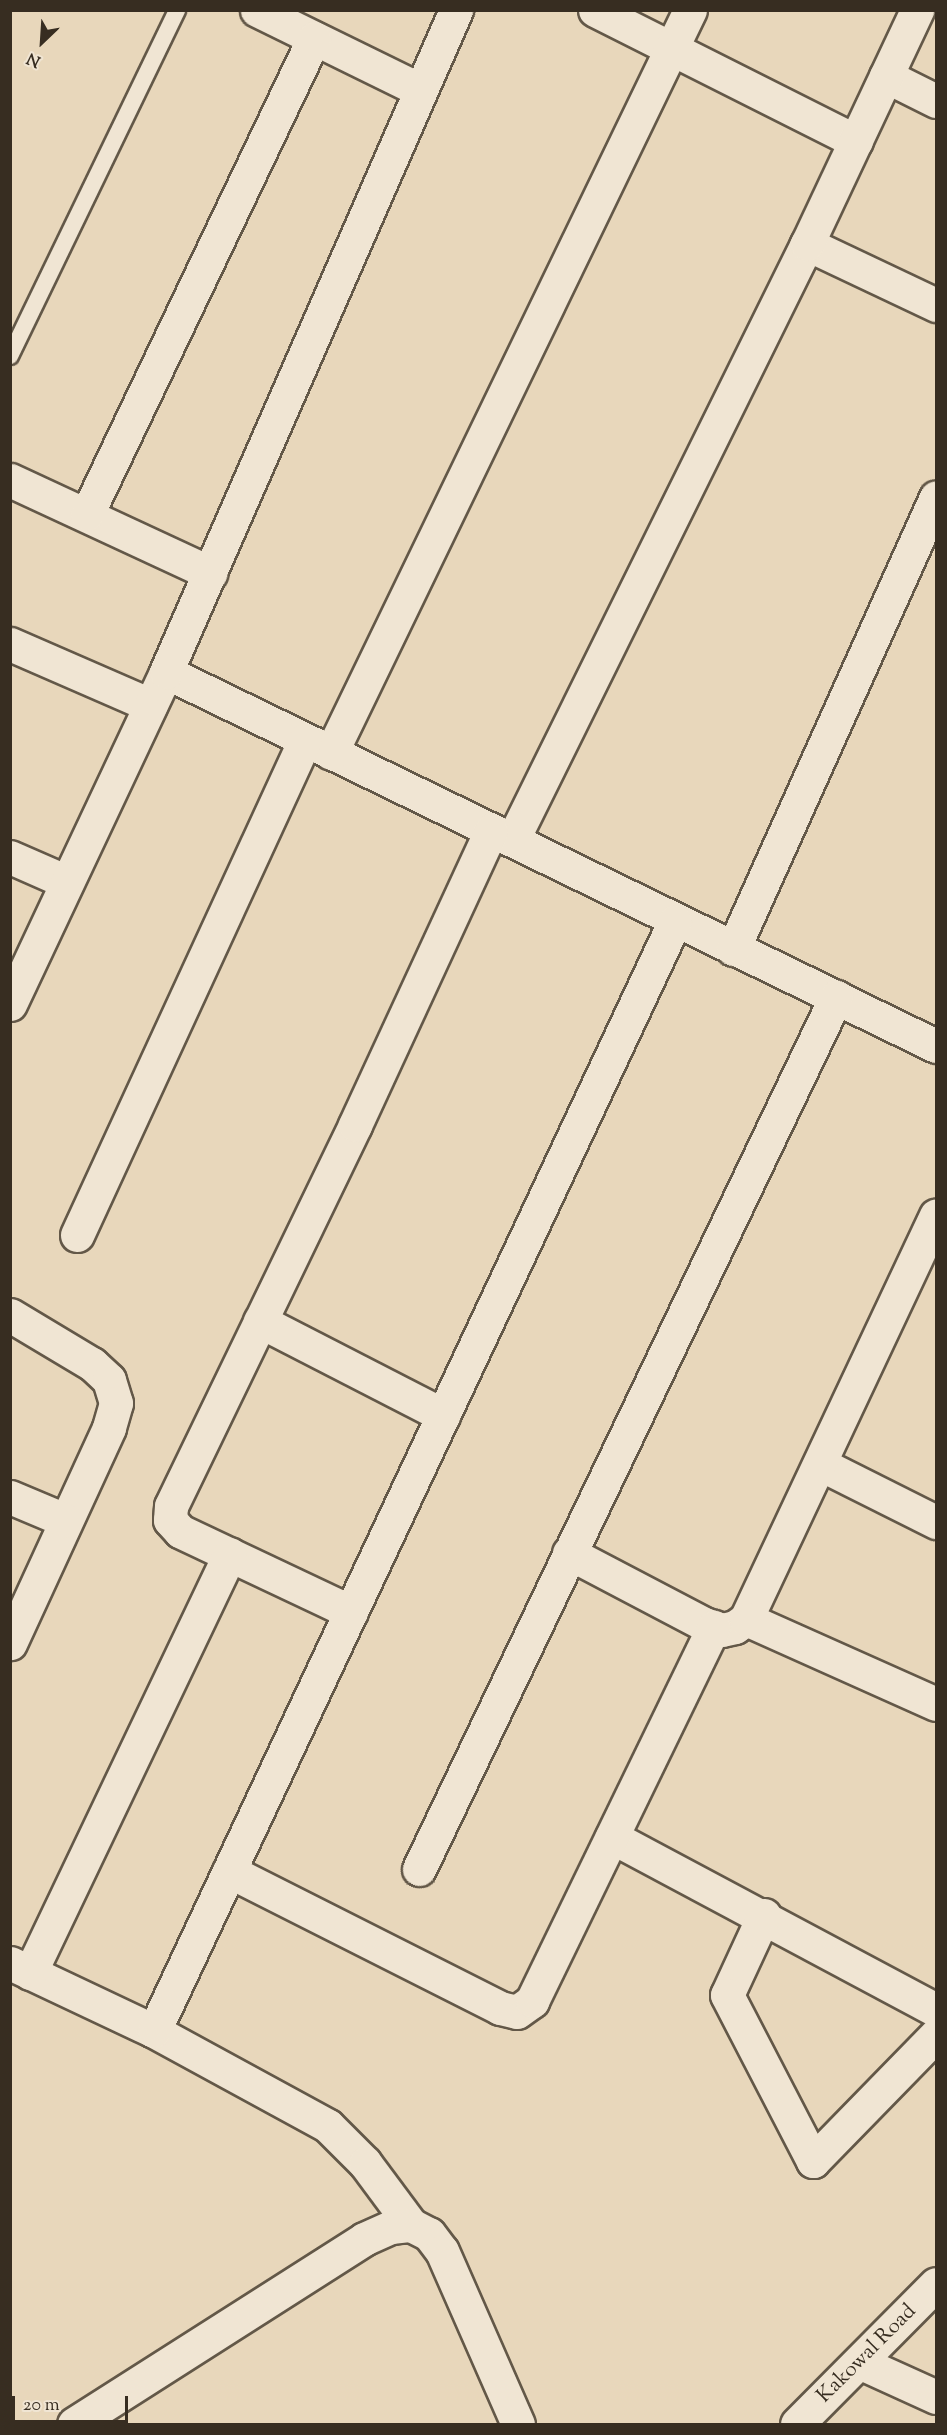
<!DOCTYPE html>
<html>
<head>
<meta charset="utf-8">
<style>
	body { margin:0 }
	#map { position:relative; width:947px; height:2435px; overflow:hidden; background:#e8d7bb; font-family:"Sorts Mill Goudy",serif }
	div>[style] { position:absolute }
	.roads { filter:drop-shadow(2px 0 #635848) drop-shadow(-2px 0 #635848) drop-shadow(0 2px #635848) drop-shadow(0 -2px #635848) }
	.lane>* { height:16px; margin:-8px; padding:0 8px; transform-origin:8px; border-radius:8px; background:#f0e5d3 }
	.street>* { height:33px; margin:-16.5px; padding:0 16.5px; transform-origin:16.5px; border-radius:16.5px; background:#f0e5d3 }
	span { translate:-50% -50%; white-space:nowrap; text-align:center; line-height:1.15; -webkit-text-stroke:4.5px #f0e5d3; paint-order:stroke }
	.street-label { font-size:21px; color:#372d21 }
	.frame { position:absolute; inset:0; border:12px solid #372d21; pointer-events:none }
	.north { position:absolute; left:12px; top:12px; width:60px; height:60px; -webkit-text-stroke:4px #f0e5d3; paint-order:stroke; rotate:205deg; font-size:16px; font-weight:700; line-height:24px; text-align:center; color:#372d21 }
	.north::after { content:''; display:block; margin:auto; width:21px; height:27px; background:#372d21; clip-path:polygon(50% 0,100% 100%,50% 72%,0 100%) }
	.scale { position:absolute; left:12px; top:2396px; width:116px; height:27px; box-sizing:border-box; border:3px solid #372d21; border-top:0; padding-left:8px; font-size:18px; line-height:21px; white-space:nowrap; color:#372d21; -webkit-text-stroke:4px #f0e5d3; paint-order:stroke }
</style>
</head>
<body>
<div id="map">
	<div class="roads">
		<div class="lane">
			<div style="left:10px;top:356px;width:384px;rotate:-64.2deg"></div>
		</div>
		<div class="street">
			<div style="left:257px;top:10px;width:182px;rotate:26.1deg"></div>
			<div style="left:595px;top:10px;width:292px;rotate:26.7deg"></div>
			<div style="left:886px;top:76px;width:56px;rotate:26.6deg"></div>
			<div style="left:807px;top:244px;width:143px;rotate:25.3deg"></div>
			<div style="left:10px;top:480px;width:221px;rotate:24.9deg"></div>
			<div style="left:87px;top:514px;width:527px;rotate:-64.5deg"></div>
			<div style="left:10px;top:644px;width:153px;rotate:23.5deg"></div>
			<div style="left:166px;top:672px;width:856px;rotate:25.91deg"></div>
			<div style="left:331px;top:753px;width:825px;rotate:-64.21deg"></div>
			<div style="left:513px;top:839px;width:664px;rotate:-63.71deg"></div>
			<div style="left:807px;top:244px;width:259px;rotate:-64.8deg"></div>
			<div style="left:10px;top:857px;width:62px;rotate:23.7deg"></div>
			<div style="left:733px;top:949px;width:495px;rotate:-65.8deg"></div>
			<div style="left:10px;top:1004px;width:367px;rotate:-64.8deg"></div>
			<div style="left:166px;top:672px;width:723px;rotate:-66.34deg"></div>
			<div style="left:77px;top:1235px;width:545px;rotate:-65.27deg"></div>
			<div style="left:10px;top:1315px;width:96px;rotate:30.9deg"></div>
			<div style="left:92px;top:1364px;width:23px;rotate:43deg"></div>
			<div style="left:109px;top:1380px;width:24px;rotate:73deg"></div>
			<div style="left:116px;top:1403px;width:26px;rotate:106deg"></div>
			<div style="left:109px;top:1428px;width:237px;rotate:114.7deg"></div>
			<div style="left:260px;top:1321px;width:206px;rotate:27.2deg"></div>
			<div style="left:820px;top:1464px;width:130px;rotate:26.6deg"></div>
			<div style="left:10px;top:1497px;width:60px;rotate:22.7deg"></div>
			<div style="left:569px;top:1553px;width:153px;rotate:27.7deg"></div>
			<div style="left:704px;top:1624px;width:19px;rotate:18deg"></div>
			<div style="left:722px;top:1630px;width:13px;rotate:-13deg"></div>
			<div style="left:735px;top:1627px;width:14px;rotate:-36deg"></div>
			<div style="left:746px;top:1619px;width:446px;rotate:-64.8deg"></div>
			<div style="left:351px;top:1612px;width:189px;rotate:-154.7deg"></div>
			<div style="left:180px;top:1531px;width:15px;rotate:-132deg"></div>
			<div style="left:170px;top:1520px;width:14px;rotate:-86deg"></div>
			<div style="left:171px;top:1506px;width:423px;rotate:-64.2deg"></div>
			<div style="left:355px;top:1125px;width:324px;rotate:-65.2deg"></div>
			<div style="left:746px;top:1619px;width:208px;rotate:24.1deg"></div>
			<div style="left:612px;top:1837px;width:367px;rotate:28.1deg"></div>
			<div style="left:419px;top:1869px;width:967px;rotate:-64.44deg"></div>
			<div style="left:229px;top:1871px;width:304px;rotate:26.8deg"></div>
			<div style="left:500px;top:2008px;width:17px;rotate:13deg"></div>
			<div style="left:517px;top:2012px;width:19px;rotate:-36deg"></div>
			<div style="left:532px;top:2001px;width:416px;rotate:-64.1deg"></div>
			<div style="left:764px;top:1915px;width:88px;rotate:114.8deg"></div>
			<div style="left:727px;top:1995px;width:187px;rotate:62.6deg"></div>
			<div style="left:813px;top:2161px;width:176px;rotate:-45.7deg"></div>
			<div style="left:10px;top:1963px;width:159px;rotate:25.3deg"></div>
			<div style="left:154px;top:2031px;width:198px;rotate:28.6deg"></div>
			<div style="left:328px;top:2126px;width:52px;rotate:45deg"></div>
			<div style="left:365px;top:2163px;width:77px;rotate:53.4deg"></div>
			<div style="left:30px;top:1973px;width:464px;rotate:-64.5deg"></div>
			<div style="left:154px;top:2031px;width:1226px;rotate:-64.86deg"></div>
			<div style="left:859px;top:2362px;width:85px;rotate:24.4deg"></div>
			<div style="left:74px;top:2424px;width:344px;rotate:-32.5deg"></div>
			<div style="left:364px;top:2239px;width:30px;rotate:-24deg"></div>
			<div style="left:391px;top:2227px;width:20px;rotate:-6deg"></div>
			<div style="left:411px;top:2225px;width:20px;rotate:27deg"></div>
			<div style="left:429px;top:2234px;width:21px;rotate:53deg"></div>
			<div style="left:442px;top:2251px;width:189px;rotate:66.3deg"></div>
			<div style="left:797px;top:2424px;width:197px;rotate:-45.2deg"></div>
		</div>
	</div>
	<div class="street-label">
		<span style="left:867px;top:2354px;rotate:-45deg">Kakowal Road</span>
	</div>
	<div class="frame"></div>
	<div class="north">N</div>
	<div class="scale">20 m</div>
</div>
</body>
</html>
